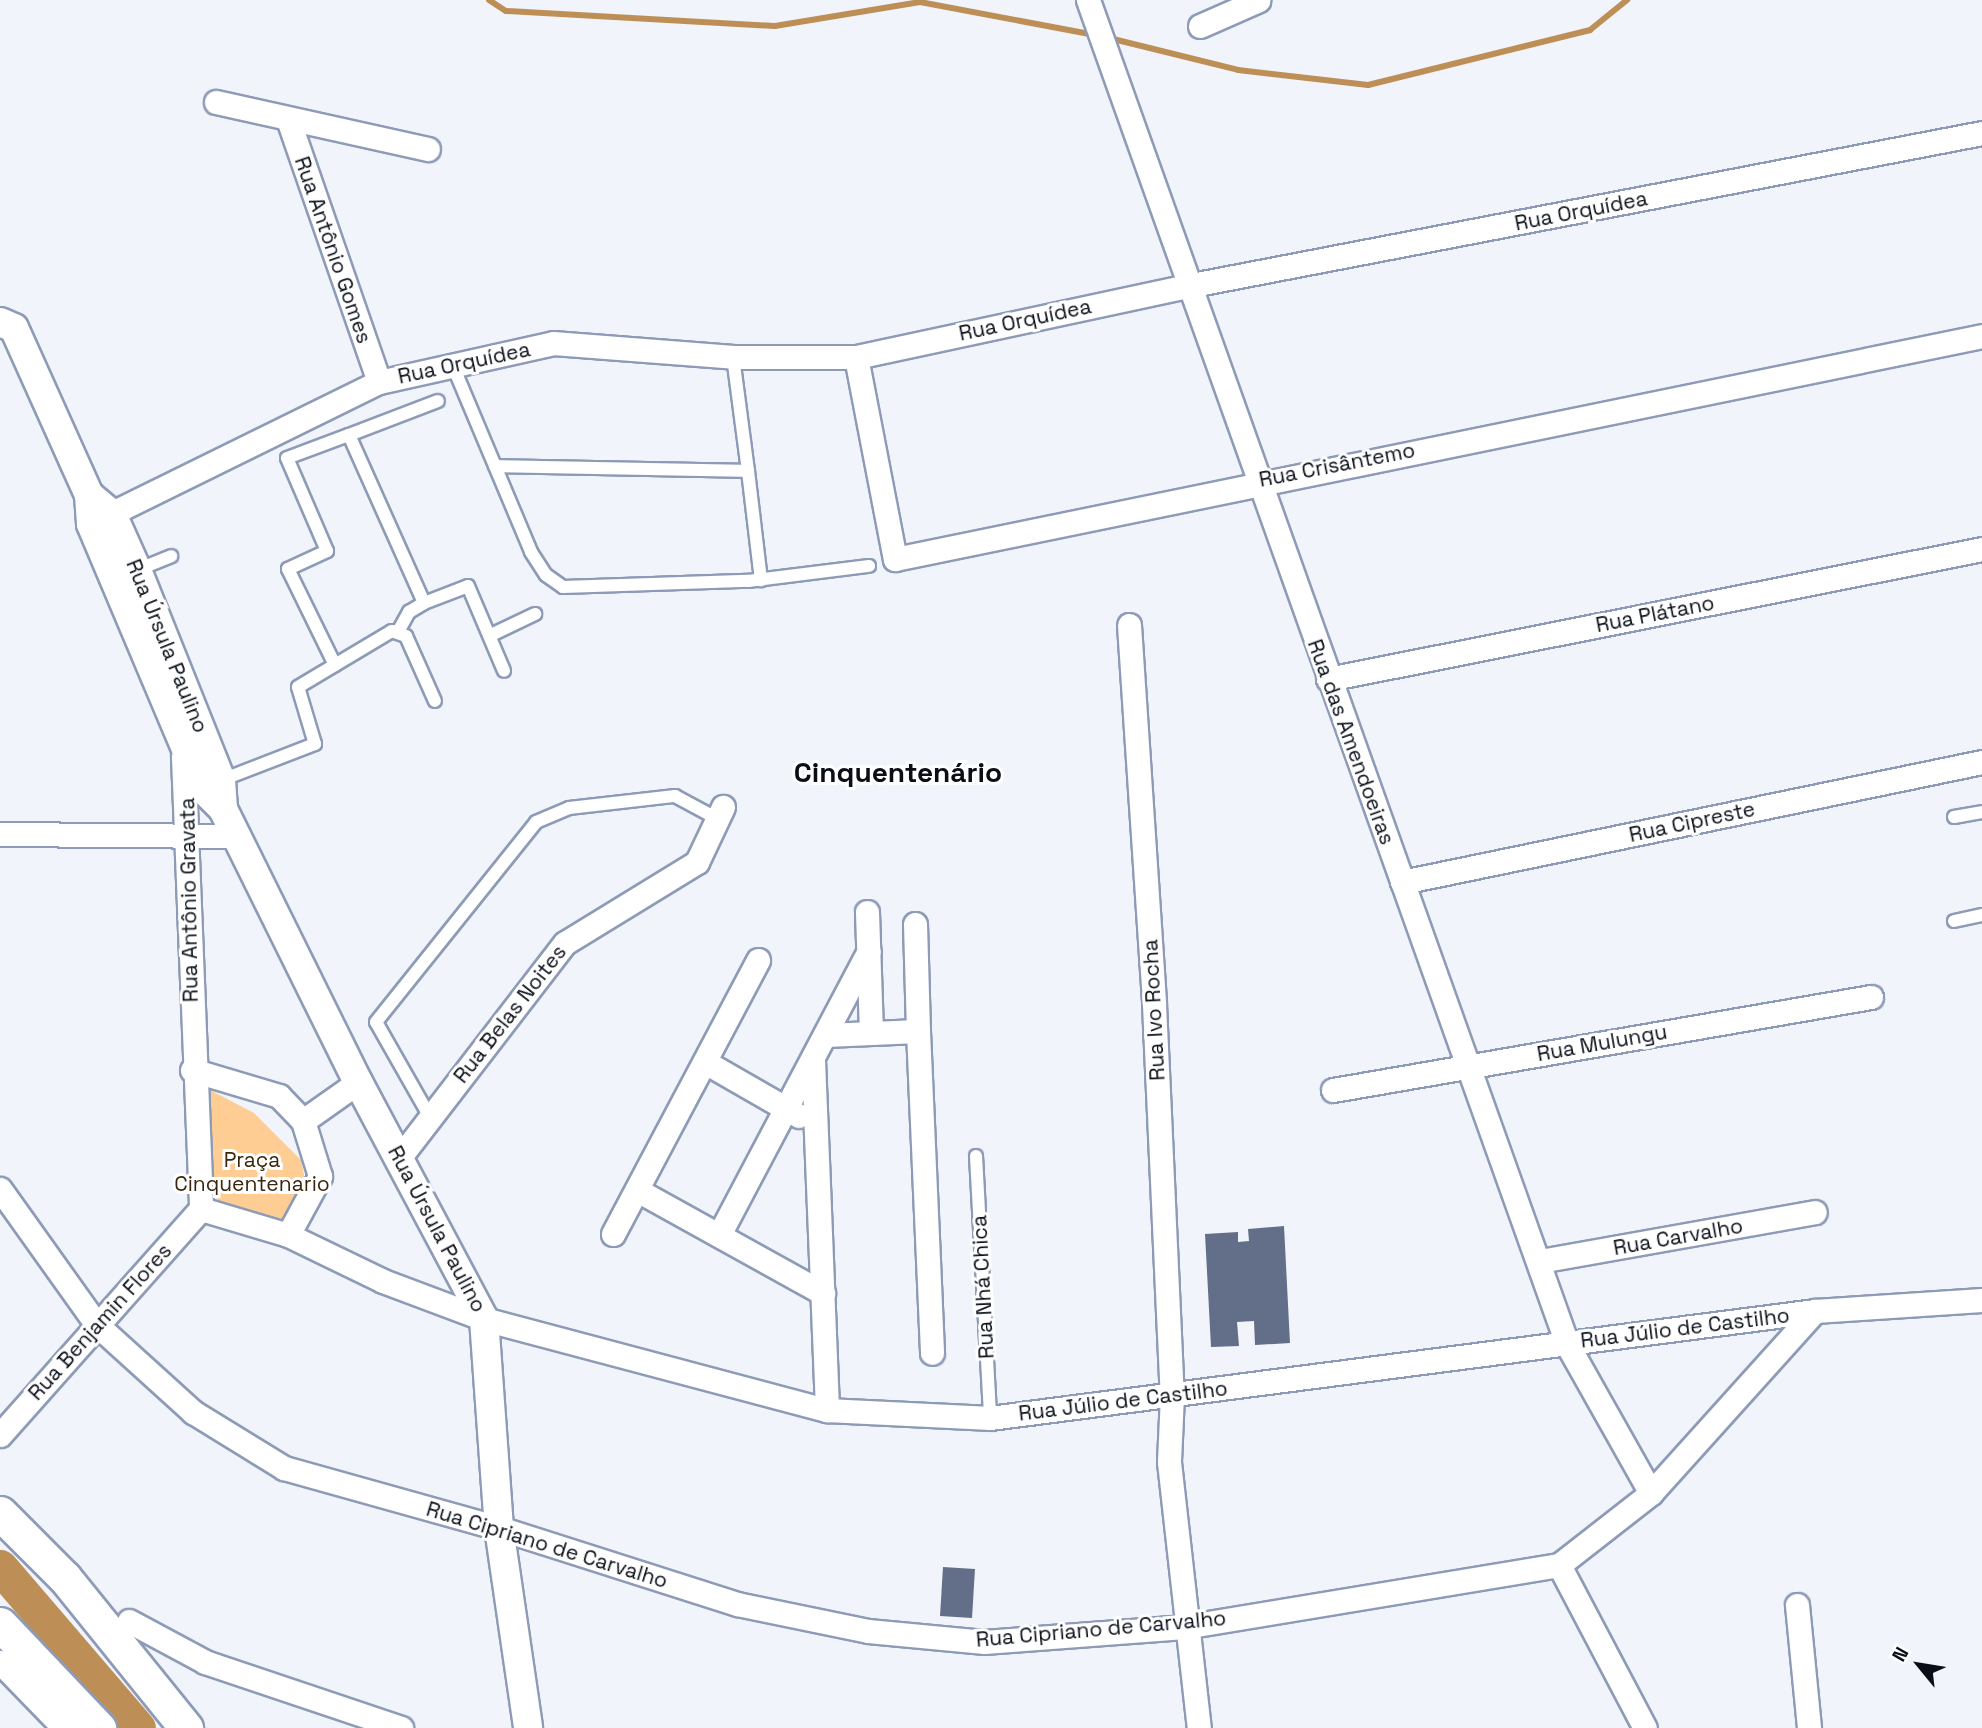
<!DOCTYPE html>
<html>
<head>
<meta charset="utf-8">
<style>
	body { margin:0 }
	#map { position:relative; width:1982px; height:1728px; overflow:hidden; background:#f1f4fa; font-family:"Space Grotesk",sans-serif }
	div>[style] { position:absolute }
	.green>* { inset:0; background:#fecd94 }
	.stream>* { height:6px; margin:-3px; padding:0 3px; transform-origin:3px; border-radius:3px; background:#bd8f57 }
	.river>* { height:35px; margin:-17.5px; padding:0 17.5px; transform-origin:17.5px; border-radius:17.5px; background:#bd8f57 }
	.building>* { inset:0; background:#636f89 }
	.roads { filter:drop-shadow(2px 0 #8e9bb7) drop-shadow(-2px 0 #8e9bb7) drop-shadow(0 2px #8e9bb7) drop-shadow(0 -2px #8e9bb7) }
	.service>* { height:12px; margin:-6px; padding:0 6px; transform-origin:6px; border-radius:6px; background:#fff }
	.minor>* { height:23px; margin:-11.5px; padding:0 11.5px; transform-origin:11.5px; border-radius:11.5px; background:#fff }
	.tertiary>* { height:28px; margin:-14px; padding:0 14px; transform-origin:14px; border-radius:14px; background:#fff }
	.secondary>* { height:33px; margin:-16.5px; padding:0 16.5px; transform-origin:16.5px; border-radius:16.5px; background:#fff }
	span { translate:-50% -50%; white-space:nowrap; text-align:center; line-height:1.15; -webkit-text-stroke:6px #fff; paint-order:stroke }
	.street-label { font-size:21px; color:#090e17 }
	.park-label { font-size:21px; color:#3a260c }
	.district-label { font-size:28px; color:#090e17; font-weight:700 }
	.north { position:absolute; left:1884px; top:1630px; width:70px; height:70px; -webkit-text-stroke:5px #fff; paint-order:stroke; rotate:300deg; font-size:19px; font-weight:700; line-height:28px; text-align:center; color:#090e17 }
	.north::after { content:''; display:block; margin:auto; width:24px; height:32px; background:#090e17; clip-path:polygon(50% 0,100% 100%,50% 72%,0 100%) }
</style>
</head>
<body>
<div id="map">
	<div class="green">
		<div style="clip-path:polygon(210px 1090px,254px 1113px,301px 1160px,306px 1186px,284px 1224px,225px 1209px,206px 1184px,206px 1093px)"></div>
	</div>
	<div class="stream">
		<div style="left:489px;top:0;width:20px;rotate:33deg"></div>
		<div style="left:506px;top:11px;width:269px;rotate:3.2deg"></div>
		<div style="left:775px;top:26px;width:147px;rotate:-9.4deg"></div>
		<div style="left:920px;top:2px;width:178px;rotate:10.7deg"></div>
		<div style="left:1109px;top:38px;width:133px;rotate:13.9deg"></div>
		<div style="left:1238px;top:70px;width:131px;rotate:6.6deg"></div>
		<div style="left:1368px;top:85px;width:229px;rotate:-13.9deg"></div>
		<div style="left:1590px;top:30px;width:48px;rotate:-39deg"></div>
	</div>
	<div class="river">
		<div style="left:0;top:1567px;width:212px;rotate:49.4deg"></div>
	</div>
	<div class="building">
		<div style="clip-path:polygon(1284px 1226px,1290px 1343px,1255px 1345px,1254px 1321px,1237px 1322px,1239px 1346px,1211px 1347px,1205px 1234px,1238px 1232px,1238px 1242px,1249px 1241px,1248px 1229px)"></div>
		<div style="clip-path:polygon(943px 1567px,975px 1569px,972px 1618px,940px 1616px)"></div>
	</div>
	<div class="roads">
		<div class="service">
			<div style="left:733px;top:357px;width:115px;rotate:82.5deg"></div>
			<div style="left:453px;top:366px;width:202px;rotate:67.2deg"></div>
			<div style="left:531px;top:552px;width:27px;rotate:57deg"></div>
			<div style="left:546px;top:575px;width:21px;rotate:35deg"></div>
			<div style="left:563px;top:587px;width:185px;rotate:-1.9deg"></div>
			<div style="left:748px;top:581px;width:122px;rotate:-7.1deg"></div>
			<div style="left:349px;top:435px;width:95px;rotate:-20.9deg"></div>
			<div style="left:495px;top:466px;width:253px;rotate:1.1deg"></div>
			<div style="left:748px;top:471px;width:110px;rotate:83.2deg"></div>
			<div style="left:137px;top:570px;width:37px;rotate:-22deg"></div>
			<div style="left:399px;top:630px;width:21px;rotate:-61deg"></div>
			<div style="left:409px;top:612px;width:17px;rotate:-31deg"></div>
			<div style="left:491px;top:635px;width:49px;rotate:-25.5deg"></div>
			<div style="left:335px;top:665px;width:107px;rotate:-116.1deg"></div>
			<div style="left:288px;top:569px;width:43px;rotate:-24.8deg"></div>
			<div style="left:327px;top:551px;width:101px;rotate:-113.3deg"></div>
			<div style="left:287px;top:458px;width:66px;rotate:-20.4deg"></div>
			<div style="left:349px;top:435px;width:184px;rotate:65.9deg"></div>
			<div style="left:424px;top:603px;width:47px;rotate:-21.1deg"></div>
			<div style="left:468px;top:586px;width:92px;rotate:67deg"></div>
			<div style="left:219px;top:781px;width:103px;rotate:-21.1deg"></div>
			<div style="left:315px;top:744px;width:59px;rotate:-106.6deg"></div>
			<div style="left:298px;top:687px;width:109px;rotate:-30.8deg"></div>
			<div style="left:392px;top:631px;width:15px;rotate:20deg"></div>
			<div style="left:406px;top:636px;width:71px;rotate:66deg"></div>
			<div style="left:1954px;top:817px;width:28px;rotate:-10deg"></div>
			<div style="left:1954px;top:921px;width:29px;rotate:-12deg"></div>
			<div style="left:430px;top:1117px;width:109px;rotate:-119.6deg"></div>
			<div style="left:376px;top:1022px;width:256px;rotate:-51.3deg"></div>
			<div style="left:536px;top:822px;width:36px;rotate:-23deg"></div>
			<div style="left:569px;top:808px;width:107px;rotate:-6.5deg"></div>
			<div style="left:675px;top:796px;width:47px;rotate:28.2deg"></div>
			<div style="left:976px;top:1156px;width:262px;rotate:86.9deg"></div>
		</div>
		<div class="minor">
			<div style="left:1088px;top:0;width:1427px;rotate:70.38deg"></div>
			<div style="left:1567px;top:1344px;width:171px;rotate:60.6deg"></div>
			<div style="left:1200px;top:26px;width:64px;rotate:-23.8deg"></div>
			<div style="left:216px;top:102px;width:217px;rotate:12.5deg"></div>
			<div style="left:288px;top:119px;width:278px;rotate:70.9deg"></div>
			<div style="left:856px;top:357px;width:206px;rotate:79.1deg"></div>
			<div style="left:895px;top:559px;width:1110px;rotate:-11.59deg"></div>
			<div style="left:98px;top:520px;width:313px;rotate:-26.2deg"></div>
			<div style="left:379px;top:382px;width:178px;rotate:-12.6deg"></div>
			<div style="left:553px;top:343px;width:181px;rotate:4.4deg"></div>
			<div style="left:733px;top:357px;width:123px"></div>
			<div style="left:856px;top:357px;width:344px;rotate:-12.1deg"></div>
			<div style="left:1192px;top:285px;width:804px;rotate:-10.89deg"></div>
			<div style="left:1129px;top:625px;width:380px;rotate:86.2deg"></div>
			<div style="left:1154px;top:1004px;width:391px;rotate:87.4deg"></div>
			<div style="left:1172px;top:1395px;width:67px;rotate:92.6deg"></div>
			<div style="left:1169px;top:1462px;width:268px;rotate:83.6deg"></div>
			<div style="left:1328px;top:679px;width:667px;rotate:-11.24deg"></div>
			<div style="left:183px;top:757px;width:452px;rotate:87.7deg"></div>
			<div style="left:0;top:834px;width:236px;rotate:0.5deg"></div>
			<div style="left:1402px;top:882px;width:592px;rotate:-11.69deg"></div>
			<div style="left:867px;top:912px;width:121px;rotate:88.1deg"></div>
			<div style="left:918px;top:1031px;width:322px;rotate:87.5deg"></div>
			<div style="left:826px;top:1035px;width:92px;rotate:-2.5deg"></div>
			<div style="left:918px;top:1031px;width:107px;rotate:-91.6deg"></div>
			<div style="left:813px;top:1060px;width:350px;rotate:87.7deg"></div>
			<div style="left:705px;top:1062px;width:108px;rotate:29.9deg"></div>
			<div style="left:192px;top:1070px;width:91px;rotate:16.6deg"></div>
			<div style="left:279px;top:1096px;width:35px;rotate:46deg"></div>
			<div style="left:303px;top:1121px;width:58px;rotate:72.8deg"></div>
			<div style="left:320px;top:1176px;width:67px;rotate:118.5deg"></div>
			<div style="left:1333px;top:1090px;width:546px;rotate:-9.81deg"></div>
			<div style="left:303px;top:1121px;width:67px;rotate:-35.3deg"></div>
			<div style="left:400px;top:1157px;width:270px;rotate:-52.4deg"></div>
			<div style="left:565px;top:943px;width:155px;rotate:-31.5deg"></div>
			<div style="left:697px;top:862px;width:61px;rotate:-64.7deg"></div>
			<div style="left:0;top:1189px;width:167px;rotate:54.5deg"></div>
			<div style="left:97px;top:1325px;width:130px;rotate:42.2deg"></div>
			<div style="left:193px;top:1412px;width:107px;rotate:31.6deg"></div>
			<div style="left:284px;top:1468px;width:223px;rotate:15.6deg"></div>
			<div style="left:499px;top:1528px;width:250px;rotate:17.7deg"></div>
			<div style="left:737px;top:1604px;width:134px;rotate:11.6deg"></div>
			<div style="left:868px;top:1631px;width:117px;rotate:5.4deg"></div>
			<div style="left:984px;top:1642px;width:201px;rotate:-4.3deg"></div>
			<div style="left:1184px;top:1627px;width:380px;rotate:-9.4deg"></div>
			<div style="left:1559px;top:1565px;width:117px;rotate:-38deg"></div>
			<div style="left:1651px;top:1493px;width:245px;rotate:-48deg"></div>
			<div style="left:637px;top:1190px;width:213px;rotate:29deg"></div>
			<div style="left:201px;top:1209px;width:91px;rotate:16.6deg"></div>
			<div style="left:288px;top:1235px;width:106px;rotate:25.8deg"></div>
			<div style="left:383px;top:1281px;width:108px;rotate:20.6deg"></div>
			<div style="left:484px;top:1319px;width:355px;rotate:14.9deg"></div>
			<div style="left:827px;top:1410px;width:163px;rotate:2.8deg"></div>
			<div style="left:990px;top:1418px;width:832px;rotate:-7.39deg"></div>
			<div style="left:1815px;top:1311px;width:167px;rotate:-3.8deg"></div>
			<div style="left:613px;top:1234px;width:310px;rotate:-62.1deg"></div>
			<div style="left:719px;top:1235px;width:321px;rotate:-62.2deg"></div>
			<div style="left:1540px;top:1261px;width:279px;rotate:-10.1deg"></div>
			<div style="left:0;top:1435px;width:302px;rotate:-48.4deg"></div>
			<div style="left:1559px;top:1565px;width:184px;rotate:62.2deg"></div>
			<div style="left:1797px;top:1605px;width:124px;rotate:84.4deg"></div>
			<div style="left:129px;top:1621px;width:86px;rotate:28.3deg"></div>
			<div style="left:205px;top:1662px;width:207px;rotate:18.6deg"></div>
			<div style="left:0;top:1662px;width:92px;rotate:45.9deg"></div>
		</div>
		<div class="tertiary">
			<div style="left:0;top:322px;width:15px;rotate:23deg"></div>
			<div style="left:14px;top:328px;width:183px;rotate:65.8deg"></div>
			<div style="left:89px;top:495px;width:29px;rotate:86deg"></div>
			<div style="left:91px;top:524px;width:288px;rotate:67.1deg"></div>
			<div style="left:203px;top:789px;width:28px;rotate:45deg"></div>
			<div style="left:223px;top:809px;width:305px;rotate:63.7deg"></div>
			<div style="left:358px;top:1082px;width:268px;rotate:62deg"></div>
			<div style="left:484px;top:1319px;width:210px;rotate:85.9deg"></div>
			<div style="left:499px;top:1528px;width:202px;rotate:81.7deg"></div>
			<div style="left:89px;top:495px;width:30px;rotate:40deg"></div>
			<div style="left:112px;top:514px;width:61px;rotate:65.9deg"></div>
			<div style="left:137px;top:570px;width:226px;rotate:68.2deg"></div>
			<div style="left:221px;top:780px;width:29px;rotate:86deg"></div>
		</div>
		<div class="secondary">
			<div style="left:0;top:1513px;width:92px;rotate:45deg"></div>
			<div style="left:65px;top:1578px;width:193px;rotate:51.1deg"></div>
			<div style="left:0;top:1624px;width:144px;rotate:46.4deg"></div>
		</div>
	</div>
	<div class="street-label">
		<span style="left:1581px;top:211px;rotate:-11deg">Rua Orquídea</span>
		<span style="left:333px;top:250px;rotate:71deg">Rua Antônio Gomes</span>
		<span style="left:1025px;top:320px;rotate:-12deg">Rua Orquídea</span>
		<span style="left:464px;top:363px;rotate:-12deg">Rua Orquídea</span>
		<span style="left:1337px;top:465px;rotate:-11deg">Rua Crisântemo</span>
		<span style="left:1655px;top:614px;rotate:-11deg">Rua Plátano</span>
		<span style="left:167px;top:646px;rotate:68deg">Rua Úrsula Paulino</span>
		<span style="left:1351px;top:742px;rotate:70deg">Rua das Amendoeiras</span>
		<span style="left:1692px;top:822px;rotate:-12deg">Rua Cipreste</span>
		<span style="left:189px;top:900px;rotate:-91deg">Rua Antônio Gravata</span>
		<span style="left:1154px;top:1010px;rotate:-93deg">Rua Ivo Rocha</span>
		<span style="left:510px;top:1014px;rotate:-52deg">Rua Belas Noites</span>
		<span style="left:1602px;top:1043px;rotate:-10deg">Rua Mulungu</span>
		<span style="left:437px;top:1229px;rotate:62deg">Rua Úrsula Paulino</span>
		<span style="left:1678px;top:1237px;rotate:-10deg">Rua Carvalho</span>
		<span style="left:983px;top:1287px;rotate:-93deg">Rua Nhá Chica</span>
		<span style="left:100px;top:1322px;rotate:-48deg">Rua Benjamin Flores</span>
		<span style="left:1685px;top:1328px;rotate:-7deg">Rua Júlio de Castilho</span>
		<span style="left:1123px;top:1401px;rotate:-7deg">Rua Júlio de Castilho</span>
		<span style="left:547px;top:1545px;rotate:17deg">Rua Cipriano de Carvalho</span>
		<span style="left:1101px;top:1629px;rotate:-5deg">Rua Cipriano de Carvalho</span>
	</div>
	<div class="park-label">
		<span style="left:252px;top:1172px">Praça<br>Cinquentenario</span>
	</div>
	<div class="district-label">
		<span style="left:898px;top:772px">Cinquentenário</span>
	</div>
	<div class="north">N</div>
</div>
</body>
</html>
